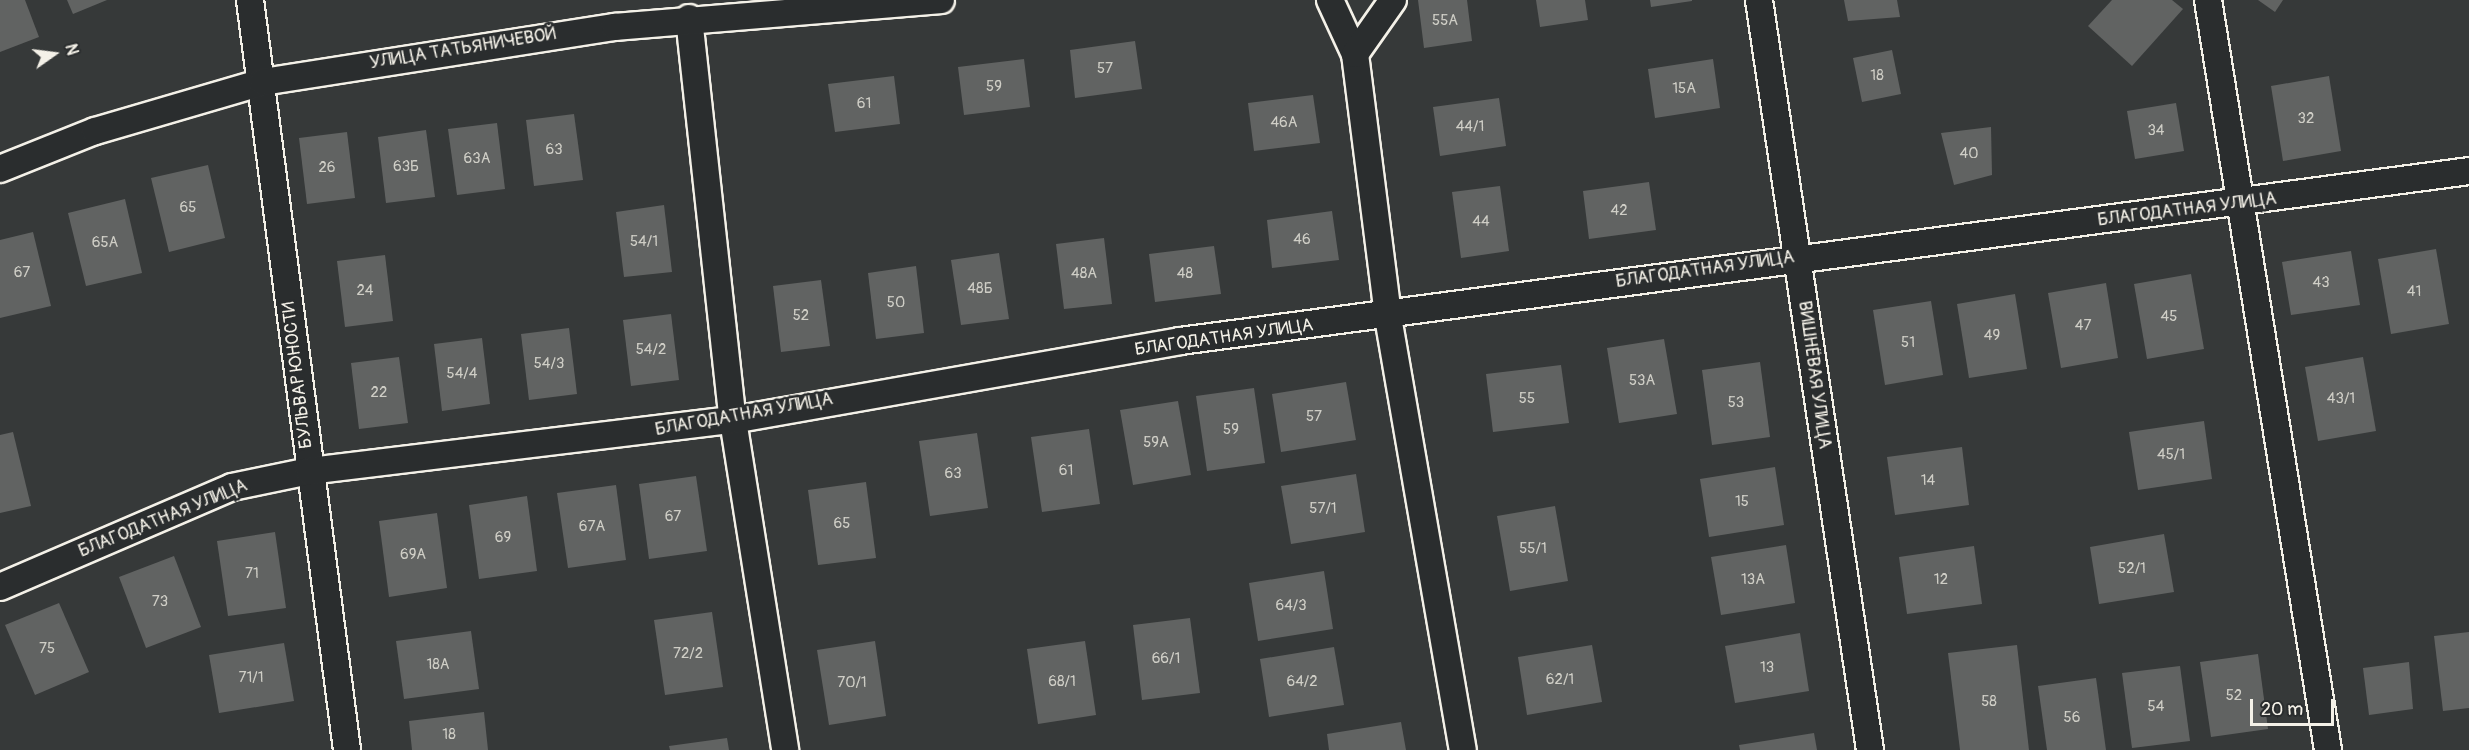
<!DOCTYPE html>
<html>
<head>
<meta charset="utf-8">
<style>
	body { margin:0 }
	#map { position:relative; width:2469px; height:750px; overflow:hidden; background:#363939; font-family:Pangolin,sans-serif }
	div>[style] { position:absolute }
	.building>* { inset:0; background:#616362 }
	.roads { filter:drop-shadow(2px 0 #f4f1e8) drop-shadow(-2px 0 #f4f1e8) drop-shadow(0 2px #f4f1e8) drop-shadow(0 -2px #f4f1e8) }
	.street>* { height:26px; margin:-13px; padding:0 13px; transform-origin:13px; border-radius:13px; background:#2a2d2e }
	span { translate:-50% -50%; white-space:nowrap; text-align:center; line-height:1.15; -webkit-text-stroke:5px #2a2d2e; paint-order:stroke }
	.number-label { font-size:15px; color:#cfcec6 }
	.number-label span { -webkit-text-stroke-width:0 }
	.street-label { font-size:18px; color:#f4f1e8 }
	.north { position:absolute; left:24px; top:24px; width:60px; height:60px; -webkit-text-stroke:4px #2a2d2e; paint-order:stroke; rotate:76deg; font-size:16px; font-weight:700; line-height:24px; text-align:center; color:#f4f1e8 }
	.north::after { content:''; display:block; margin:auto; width:21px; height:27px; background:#f4f1e8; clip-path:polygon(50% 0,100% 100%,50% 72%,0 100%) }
	.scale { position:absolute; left:2250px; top:699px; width:84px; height:27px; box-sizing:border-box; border:3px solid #f4f1e8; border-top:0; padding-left:8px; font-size:18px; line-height:21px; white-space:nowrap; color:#f4f1e8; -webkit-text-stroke:4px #2a2d2e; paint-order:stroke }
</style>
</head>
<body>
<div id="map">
	<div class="building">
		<div style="clip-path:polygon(0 0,25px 0,39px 37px,0 52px)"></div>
		<div style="clip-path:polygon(67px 0,107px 0,73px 14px)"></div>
		<div style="clip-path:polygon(1418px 0,1467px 0,1472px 41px,1424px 48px)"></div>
		<div style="clip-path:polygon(1536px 0,1585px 0,1588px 20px,1540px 27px)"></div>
		<div style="clip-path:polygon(1650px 0,1692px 0,1692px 1px,1651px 7px)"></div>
		<div style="clip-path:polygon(1844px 0,1897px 0,1900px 17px,1848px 21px)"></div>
		<div style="clip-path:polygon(2112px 0,2172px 0,2183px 9px,2132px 66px,2088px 26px)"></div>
		<div style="clip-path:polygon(2258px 0,2283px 0,2275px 12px)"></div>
		<div style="clip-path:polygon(1135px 41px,1142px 89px,1075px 98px,1070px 50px)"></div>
		<div style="clip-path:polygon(1892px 50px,1901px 94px,1862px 102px,1853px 58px)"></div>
		<div style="clip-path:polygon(1024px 59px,1030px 107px,964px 115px,958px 67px)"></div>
		<div style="clip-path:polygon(1713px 59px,1720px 108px,1655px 118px,1648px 69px)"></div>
		<div style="clip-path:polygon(894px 76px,900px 124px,835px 132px,828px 84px)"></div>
		<div style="clip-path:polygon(2329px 76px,2341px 151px,2283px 161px,2271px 86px)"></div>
		<div style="clip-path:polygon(1313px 95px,1320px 143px,1254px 151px,1248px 103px)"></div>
		<div style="clip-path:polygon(1499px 98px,1506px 146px,1440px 156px,1433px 107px)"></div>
		<div style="clip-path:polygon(2176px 103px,2184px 151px,2135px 159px,2127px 111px)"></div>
		<div style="clip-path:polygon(574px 114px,583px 180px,534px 186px,526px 120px)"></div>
		<div style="clip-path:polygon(497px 123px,505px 189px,457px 195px,448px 129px)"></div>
		<div style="clip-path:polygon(1991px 127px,1992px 175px,1954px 185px,1941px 133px)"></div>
		<div style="clip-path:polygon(426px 130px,435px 197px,386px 203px,378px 137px)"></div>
		<div style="clip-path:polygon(347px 132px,355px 198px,307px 204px,299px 138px)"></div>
		<div style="clip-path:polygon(208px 165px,225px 238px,169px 252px,151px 178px)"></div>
		<div style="clip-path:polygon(1649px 182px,1656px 230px,1589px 239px,1583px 191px)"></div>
		<div style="clip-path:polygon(1500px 186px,1509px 251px,1461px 258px,1452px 192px)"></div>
		<div style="clip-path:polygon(125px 199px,142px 273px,86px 286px,68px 213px)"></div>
		<div style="clip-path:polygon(664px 205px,672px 272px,624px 277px,616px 212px)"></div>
		<div style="clip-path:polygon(1332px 211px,1339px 260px,1272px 268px,1267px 220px)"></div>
		<div style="clip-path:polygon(33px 232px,51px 306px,0 318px,0 240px)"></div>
		<div style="clip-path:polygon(1104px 238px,1112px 304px,1064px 309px,1056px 244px)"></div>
		<div style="clip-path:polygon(1214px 246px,1221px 294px,1155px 302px,1149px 254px)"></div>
		<div style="clip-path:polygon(2436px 249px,2449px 324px,2391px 334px,2378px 259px)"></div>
		<div style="clip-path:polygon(2351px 251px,2360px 305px,2291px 315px,2282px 262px)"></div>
		<div style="clip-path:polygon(999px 253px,1009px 319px,961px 325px,951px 260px)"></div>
		<div style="clip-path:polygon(385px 255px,393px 321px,345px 327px,337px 261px)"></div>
		<div style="clip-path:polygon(916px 266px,924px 333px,876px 339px,868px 273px)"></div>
		<div style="clip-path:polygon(2191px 274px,2204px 349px,2147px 359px,2134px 284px)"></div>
		<div style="clip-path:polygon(821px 280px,830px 346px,781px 352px,773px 286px)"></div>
		<div style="clip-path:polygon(2106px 283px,2118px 358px,2061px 368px,2048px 293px)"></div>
		<div style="clip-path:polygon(2015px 294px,2027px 369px,1969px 378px,1957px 304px)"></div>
		<div style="clip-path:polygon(1931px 301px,1943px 375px,1885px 385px,1873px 310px)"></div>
		<div style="clip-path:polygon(671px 314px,679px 380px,631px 386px,623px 320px)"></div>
		<div style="clip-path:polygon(569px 328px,577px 394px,529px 400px,521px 334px)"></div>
		<div style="clip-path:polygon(482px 338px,490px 404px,442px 411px,434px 344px)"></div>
		<div style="clip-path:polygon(1664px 339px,1677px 414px,1619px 423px,1607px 348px)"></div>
		<div style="clip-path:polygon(399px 357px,408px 423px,359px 429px,351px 363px)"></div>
		<div style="clip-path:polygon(2363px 357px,2376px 431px,2318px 441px,2305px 367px)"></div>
		<div style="clip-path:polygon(1760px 362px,1770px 437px,1712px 445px,1702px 370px)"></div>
		<div style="clip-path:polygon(1561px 365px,1569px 423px,1493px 432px,1486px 374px)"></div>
		<div style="clip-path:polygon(1346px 382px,1356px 440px,1281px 452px,1272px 394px)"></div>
		<div style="clip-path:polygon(1254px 388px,1265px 463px,1207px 471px,1196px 396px)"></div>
		<div style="clip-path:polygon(1178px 401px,1191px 475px,1133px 485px,1120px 410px)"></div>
		<div style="clip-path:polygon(2204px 421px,2212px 479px,2138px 490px,2129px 432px)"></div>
		<div style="clip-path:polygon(1089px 429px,1100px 504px,1042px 512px,1031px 437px)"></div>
		<div style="clip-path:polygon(13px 432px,31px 506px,0 513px,0 435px)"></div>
		<div style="clip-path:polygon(977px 433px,988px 508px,930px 516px,919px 441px)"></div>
		<div style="clip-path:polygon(1962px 447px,1969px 505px,1895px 515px,1887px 457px)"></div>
		<div style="clip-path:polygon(1775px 467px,1784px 525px,1709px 537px,1700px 479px)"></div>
		<div style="clip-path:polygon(1356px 474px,1365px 532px,1291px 544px,1281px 486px)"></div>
		<div style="clip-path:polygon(696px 476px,707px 551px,649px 559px,639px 484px)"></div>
		<div style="clip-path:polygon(866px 482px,876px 558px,818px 565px,808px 490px)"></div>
		<div style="clip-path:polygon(616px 485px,626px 560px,568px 568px,557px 493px)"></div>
		<div style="clip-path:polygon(527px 496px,537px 571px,479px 579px,469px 505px)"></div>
		<div style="clip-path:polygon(1555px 506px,1568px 581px,1510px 591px,1497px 516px)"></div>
		<div style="clip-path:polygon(437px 513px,447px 588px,389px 597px,379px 521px)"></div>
		<div style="clip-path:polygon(275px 532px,286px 608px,228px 616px,217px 541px)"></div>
		<div style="clip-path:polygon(2164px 534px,2174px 592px,2099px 604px,2090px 547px)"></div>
		<div style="clip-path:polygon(1786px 545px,1795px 603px,1721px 615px,1711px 557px)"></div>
		<div style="clip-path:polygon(1974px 546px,1982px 604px,1907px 614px,1899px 557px)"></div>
		<div style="clip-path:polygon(174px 556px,201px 627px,146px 648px,119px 577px)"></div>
		<div style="clip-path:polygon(1324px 571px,1333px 629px,1258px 641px,1249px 583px)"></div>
		<div style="clip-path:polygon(59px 603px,89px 672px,35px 695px,5px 625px)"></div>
		<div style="clip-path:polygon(712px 612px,723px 687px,665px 695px,654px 620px)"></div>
		<div style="clip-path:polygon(1190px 618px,1200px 693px,1142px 700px,1133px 625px)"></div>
		<div style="clip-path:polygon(471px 631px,479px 689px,404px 699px,396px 641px)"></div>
		<div style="clip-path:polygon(2469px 632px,2469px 708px,2443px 711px,2434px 636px)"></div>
		<div style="clip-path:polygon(1800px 633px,1809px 691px,1735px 703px,1725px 646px)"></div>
		<div style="clip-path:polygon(875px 641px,886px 716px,829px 725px,817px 650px)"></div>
		<div style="clip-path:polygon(1085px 641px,1096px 715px,1038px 724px,1027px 649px)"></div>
		<div style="clip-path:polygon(284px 643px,294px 701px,219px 713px,209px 655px)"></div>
		<div style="clip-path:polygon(1592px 645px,1602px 702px,1527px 715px,1518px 657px)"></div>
		<div style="clip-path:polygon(2017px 645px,2029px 750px,1960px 750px,1948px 653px)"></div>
		<div style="clip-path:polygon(1334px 647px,1344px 705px,1269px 717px,1260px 659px)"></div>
		<div style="clip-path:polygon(2258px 654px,2268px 729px,2211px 737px,2200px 662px)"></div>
		<div style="clip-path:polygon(2409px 662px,2413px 709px,2369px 715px,2363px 668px)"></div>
		<div style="clip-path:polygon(2180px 666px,2190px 741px,2132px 748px,2122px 673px)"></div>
		<div style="clip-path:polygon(2096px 678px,2106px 750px,2047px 750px,2038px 686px)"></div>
		<div style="clip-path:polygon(484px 712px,488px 750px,412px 750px,409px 721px)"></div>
		<div style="clip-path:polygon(1401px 722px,1406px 750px,1329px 750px,1327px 734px)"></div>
		<div style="clip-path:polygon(1814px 733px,1817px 750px,1740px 750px,1739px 745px)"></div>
		<div style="clip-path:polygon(727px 738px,729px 750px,670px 750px,669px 746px)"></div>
	</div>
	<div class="roads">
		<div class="street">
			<div style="left:250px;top:0;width:756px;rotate:82.63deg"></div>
			<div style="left:1330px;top:0;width:60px;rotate:65.2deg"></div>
			<div style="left:1355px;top:54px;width:265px;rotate:82.8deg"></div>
			<div style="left:1388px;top:317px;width:439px;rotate:80.2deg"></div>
			<div style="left:1759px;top:0;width:758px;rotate:81.58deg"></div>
			<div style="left:2208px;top:0;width:760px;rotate:80.91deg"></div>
			<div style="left:689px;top:18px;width:404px;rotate:83.8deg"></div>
			<div style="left:733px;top:420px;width:334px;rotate:81deg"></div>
			<div style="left:1355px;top:54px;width:66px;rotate:-54.9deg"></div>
			<div style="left:0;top:169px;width:102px;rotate:-21.8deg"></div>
			<div style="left:95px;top:131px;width:175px;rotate:-16.3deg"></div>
			<div style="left:263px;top:82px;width:356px;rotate:-8.9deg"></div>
			<div style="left:615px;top:27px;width:327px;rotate:-4.7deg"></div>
			<div style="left:0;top:587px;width:253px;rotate:-23.3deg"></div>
			<div style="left:232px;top:487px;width:79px;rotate:-11.7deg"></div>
			<div style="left:309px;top:471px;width:427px;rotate:-6.9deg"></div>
			<div style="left:733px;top:420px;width:454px;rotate:-10deg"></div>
			<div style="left:1180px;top:341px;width:1300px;rotate:-7.51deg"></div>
		</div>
	</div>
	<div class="number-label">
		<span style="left:1445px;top:21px">55А</span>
		<span style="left:1105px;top:69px">57</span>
		<span style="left:1877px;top:76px">18</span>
		<span style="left:994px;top:87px">59</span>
		<span style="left:1684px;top:89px">15А</span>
		<span style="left:864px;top:104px">61</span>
		<span style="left:2306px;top:119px">32</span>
		<span style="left:1284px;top:123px">46А</span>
		<span style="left:1470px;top:127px">44/1</span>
		<span style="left:2156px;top:131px">34</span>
		<span style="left:554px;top:150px">63</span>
		<span style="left:1969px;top:154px">40</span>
		<span style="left:477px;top:159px">63А</span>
		<span style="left:406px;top:167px">63Б</span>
		<span style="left:327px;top:168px">26</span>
		<span style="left:188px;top:208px">65</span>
		<span style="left:1619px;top:211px">42</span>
		<span style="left:1481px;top:222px">44</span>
		<span style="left:1302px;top:240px">46</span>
		<span style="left:644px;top:242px">54/1</span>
		<span style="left:105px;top:243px">65А</span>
		<span style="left:22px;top:273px">67</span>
		<span style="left:1084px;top:274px">48А</span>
		<span style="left:1185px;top:274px">48</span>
		<span style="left:2321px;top:283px">43</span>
		<span style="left:980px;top:289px">48Б</span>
		<span style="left:365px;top:291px">24</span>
		<span style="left:2414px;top:292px">41</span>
		<span style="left:896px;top:303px">50</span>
		<span style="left:801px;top:316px">52</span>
		<span style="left:2169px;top:317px">45</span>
		<span style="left:2083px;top:326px">47</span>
		<span style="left:1992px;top:336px">49</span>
		<span style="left:1908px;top:343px">51</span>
		<span style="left:651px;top:350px">54/2</span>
		<span style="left:549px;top:364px">54/3</span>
		<span style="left:462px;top:374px">54/4</span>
		<span style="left:1642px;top:381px">53А</span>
		<span style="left:379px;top:393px">22</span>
		<span style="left:1527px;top:399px">55</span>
		<span style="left:2341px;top:399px">43/1</span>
		<span style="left:1736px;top:403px">53</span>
		<span style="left:1314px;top:417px">57</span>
		<span style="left:1231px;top:430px">59</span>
		<span style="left:1156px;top:443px">59А</span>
		<span style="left:2171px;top:455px">45/1</span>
		<span style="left:1066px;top:471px">61</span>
		<span style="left:953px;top:474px">63</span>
		<span style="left:1928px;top:481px">14</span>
		<span style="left:1742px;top:502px">15</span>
		<span style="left:1323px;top:509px">57/1</span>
		<span style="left:673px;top:517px">67</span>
		<span style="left:842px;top:524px">65</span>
		<span style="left:592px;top:527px">67А</span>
		<span style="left:503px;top:538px">69</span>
		<span style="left:1533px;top:549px">55/1</span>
		<span style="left:413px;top:555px">69А</span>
		<span style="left:2132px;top:569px">52/1</span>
		<span style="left:252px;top:574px">71</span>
		<span style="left:1753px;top:580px">13А</span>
		<span style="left:1941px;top:580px">12</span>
		<span style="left:160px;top:602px">73</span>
		<span style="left:1291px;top:606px">64/3</span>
		<span style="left:47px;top:649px">75</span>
		<span style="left:688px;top:654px">72/2</span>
		<span style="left:1166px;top:659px">66/1</span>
		<span style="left:438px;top:665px">18А</span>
		<span style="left:1767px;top:668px">13</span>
		<span style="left:251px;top:678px">71/1</span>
		<span style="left:1560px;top:680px">62/1</span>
		<span style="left:1062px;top:682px">68/1</span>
		<span style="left:1302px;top:682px">64/2</span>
		<span style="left:852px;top:683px">70/1</span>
		<span style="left:2234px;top:696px">52</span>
		<span style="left:1989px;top:702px">58</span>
		<span style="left:2156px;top:707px">54</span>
		<span style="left:2072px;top:718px">56</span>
		<span style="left:449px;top:735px">18</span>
	</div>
	<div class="street-label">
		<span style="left:463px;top:49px;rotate:-9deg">УЛИЦА ТАТЬЯНИЧЕВОЙ</span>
		<span style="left:2187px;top:210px;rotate:-7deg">БЛАГОДАТНАЯ УЛИЦА</span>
		<span style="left:1705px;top:270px;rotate:-8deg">БЛАГОДАТНАЯ УЛИЦА</span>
		<span style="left:1224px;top:338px;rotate:-8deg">БЛАГОДАТНАЯ УЛИЦА</span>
		<span style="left:298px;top:375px;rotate:-97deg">БУЛЬВАР ЮНОСТИ</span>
		<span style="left:1814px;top:375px;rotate:82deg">ВИШНЁВАЯ УЛИЦА</span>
		<span style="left:744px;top:415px;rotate:-10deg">БЛАГОДАТНАЯ УЛИЦА</span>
		<span style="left:163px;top:519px;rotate:-22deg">БЛАГОДАТНАЯ УЛИЦА</span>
	</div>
	<div class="north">N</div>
	<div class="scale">20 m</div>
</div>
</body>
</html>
